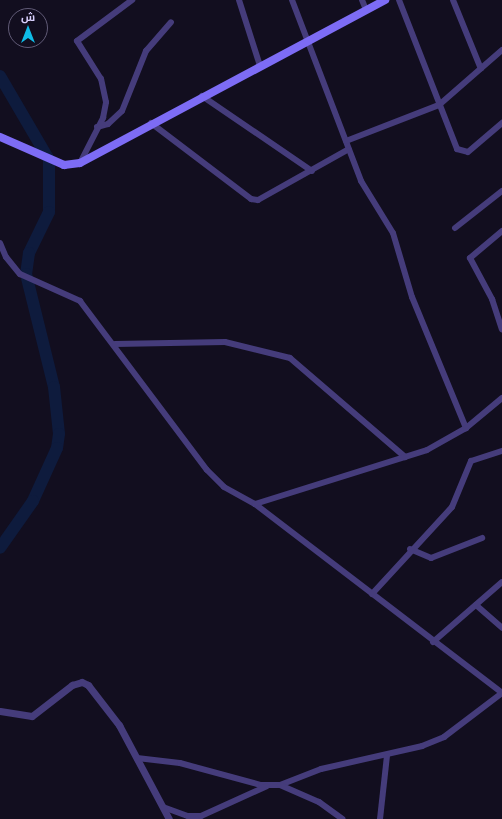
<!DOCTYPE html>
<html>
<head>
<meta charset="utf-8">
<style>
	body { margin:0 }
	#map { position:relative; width:502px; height:819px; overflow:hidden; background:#120e1f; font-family:"Noto Sans",Cairo,sans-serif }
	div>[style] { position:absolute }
	.river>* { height:12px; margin:-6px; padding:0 6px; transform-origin:6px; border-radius:6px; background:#0e1b3d }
	.minor>* { height:6px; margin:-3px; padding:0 3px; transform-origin:3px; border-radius:3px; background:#453c7b }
	.tertiary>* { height:7px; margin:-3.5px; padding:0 3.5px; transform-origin:3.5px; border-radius:3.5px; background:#453c7b }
	.secondary>* { height:8px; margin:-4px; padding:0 4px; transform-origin:4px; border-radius:4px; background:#7d6cf5 }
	span { translate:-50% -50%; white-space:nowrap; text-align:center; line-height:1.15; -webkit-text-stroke:3px #120e1f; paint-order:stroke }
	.north { position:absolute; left:8px; top:8px; width:40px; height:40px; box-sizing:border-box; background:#120e1f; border:1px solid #615b77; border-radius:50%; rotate:0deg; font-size:11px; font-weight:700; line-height:16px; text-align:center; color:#d8cffc }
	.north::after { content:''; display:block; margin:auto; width:14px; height:18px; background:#0fbce7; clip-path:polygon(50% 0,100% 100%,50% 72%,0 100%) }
</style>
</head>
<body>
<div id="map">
	<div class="river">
		<div style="left:0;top:76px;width:97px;rotate:59.7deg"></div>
		<div style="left:49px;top:160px;width:52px;rotate:90deg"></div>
		<div style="left:49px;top:212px;width:46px;rotate:116deg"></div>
		<div style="left:29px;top:253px;width:21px;rotate:98deg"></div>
		<div style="left:26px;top:274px;width:116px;rotate:76.1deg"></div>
		<div style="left:54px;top:387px;width:47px;rotate:83.9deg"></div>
		<div style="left:59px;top:434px;width:14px;rotate:98deg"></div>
		<div style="left:57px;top:448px;width:58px;rotate:114.4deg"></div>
		<div style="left:33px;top:501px;width:57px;rotate:125.1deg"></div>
	</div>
	<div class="minor">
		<div style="left:239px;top:0;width:69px;rotate:72.3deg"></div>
		<div style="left:292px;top:0;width:194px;rotate:69.1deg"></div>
		<div style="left:361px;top:181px;width:61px;rotate:58.4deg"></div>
		<div style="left:393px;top:233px;width:67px;rotate:73.5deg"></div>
		<div style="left:412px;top:297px;width:142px;rotate:67.6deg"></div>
		<div style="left:362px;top:0;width:11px;rotate:68deg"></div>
		<div style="left:399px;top:0;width:160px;rotate:68.7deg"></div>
		<div style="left:457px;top:149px;width:11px;rotate:15deg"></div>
		<div style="left:468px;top:152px;width:45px;rotate:-40.5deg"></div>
		<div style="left:453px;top:0;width:74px;rotate:67.9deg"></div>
		<div style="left:202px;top:96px;width:133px;rotate:34.3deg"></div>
		<div style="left:151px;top:123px;width:126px;rotate:37.2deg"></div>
		<div style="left:251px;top:199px;width:7px;rotate:8deg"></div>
		<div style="left:258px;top:200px;width:104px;rotate:-29.3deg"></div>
		<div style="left:97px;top:127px;width:11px;rotate:-15deg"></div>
		<div style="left:108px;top:124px;width:19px;rotate:-43deg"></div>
		<div style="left:122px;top:111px;width:65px;rotate:-68.2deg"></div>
		<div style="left:146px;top:51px;width:38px;rotate:-49deg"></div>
		<div style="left:346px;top:141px;width:100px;rotate:-21.2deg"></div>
		<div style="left:439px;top:105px;width:84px;rotate:-41.1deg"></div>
		<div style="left:80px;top:163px;width:51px;rotate:-62.9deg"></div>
		<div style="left:103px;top:118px;width:16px;rotate:-79deg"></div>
		<div style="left:106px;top:102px;width:24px;rotate:-102deg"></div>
		<div style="left:101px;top:79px;width:45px;rotate:-122.3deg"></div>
		<div style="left:77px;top:41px;width:69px;rotate:-36.7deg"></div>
		<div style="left:455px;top:228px;width:60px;rotate:-38.2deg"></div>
		<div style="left:502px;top:231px;width:42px;rotate:139.8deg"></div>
		<div style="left:470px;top:258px;width:47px;rotate:61.8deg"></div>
		<div style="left:492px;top:299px;width:32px;rotate:72deg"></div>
		<div style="left:0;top:243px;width:15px;rotate:67deg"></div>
		<div style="left:6px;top:257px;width:22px;rotate:51deg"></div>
		<div style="left:20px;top:274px;width:66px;rotate:24.2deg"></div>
		<div style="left:80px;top:301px;width:211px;rotate:53.1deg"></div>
		<div style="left:207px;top:470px;width:24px;rotate:45deg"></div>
		<div style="left:224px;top:487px;width:35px;rotate:29deg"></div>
		<div style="left:255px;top:504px;width:311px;rotate:37.4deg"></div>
		<div style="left:115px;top:344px;width:110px;rotate:-1deg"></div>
		<div style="left:225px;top:342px;width:67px;rotate:13.8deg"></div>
		<div style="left:290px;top:358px;width:152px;rotate:40.7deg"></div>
		<div style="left:255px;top:504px;width:180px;rotate:-17.4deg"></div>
		<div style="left:427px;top:450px;width:45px;rotate:-29.4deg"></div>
		<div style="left:466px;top:428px;width:47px;rotate:-39.8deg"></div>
		<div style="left:410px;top:549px;width:23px;rotate:23deg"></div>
		<div style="left:431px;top:558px;width:55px;rotate:-21.4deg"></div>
		<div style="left:372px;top:594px;width:118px;rotate:-47.4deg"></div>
		<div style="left:452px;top:507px;width:50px;rotate:-67.6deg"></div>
		<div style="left:471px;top:461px;width:33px;rotate:-18deg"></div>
		<div style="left:476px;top:605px;width:35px;rotate:41deg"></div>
		<div style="left:433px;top:642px;width:91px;rotate:-41deg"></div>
		<div style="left:137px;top:758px;width:43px;rotate:6.6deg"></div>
		<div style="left:180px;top:763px;width:84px;rotate:15.2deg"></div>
		<div style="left:261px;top:785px;width:19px"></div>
		<div style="left:280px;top:785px;width:44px;rotate:-21.3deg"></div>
		<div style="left:321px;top:769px;width:104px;rotate:-12.8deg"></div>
		<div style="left:422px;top:746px;width:24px;rotate:-22deg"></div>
		<div style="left:444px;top:737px;width:73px;rotate:-37.2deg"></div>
		<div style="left:280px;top:785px;width:43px;rotate:23.6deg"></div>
		<div style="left:319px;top:802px;width:29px;rotate:36deg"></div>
		<div style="left:163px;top:807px;width:27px;rotate:20deg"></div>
		<div style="left:188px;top:816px;width:13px"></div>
		<div style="left:201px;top:816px;width:72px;rotate:-24.4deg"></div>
		<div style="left:380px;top:819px;width:63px;rotate:-83.7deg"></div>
	</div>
	<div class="tertiary">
		<div style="left:0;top:711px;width:32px;rotate:9deg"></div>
		<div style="left:32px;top:716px;width:51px;rotate:-37.8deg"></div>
		<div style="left:72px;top:685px;width:10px;rotate:-17deg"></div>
		<div style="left:82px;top:682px;width:7px;rotate:27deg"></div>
		<div style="left:88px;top:685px;width:51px;rotate:52.2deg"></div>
		<div style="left:119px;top:725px;width:106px;rotate:62deg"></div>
	</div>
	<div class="secondary">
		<div style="left:0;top:137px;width:70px;rotate:23.6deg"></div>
		<div style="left:64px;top:165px;width:16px;rotate:-7deg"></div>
		<div style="left:80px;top:163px;width:346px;rotate:-28.1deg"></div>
	</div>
	<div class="north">ش</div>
</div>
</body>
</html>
